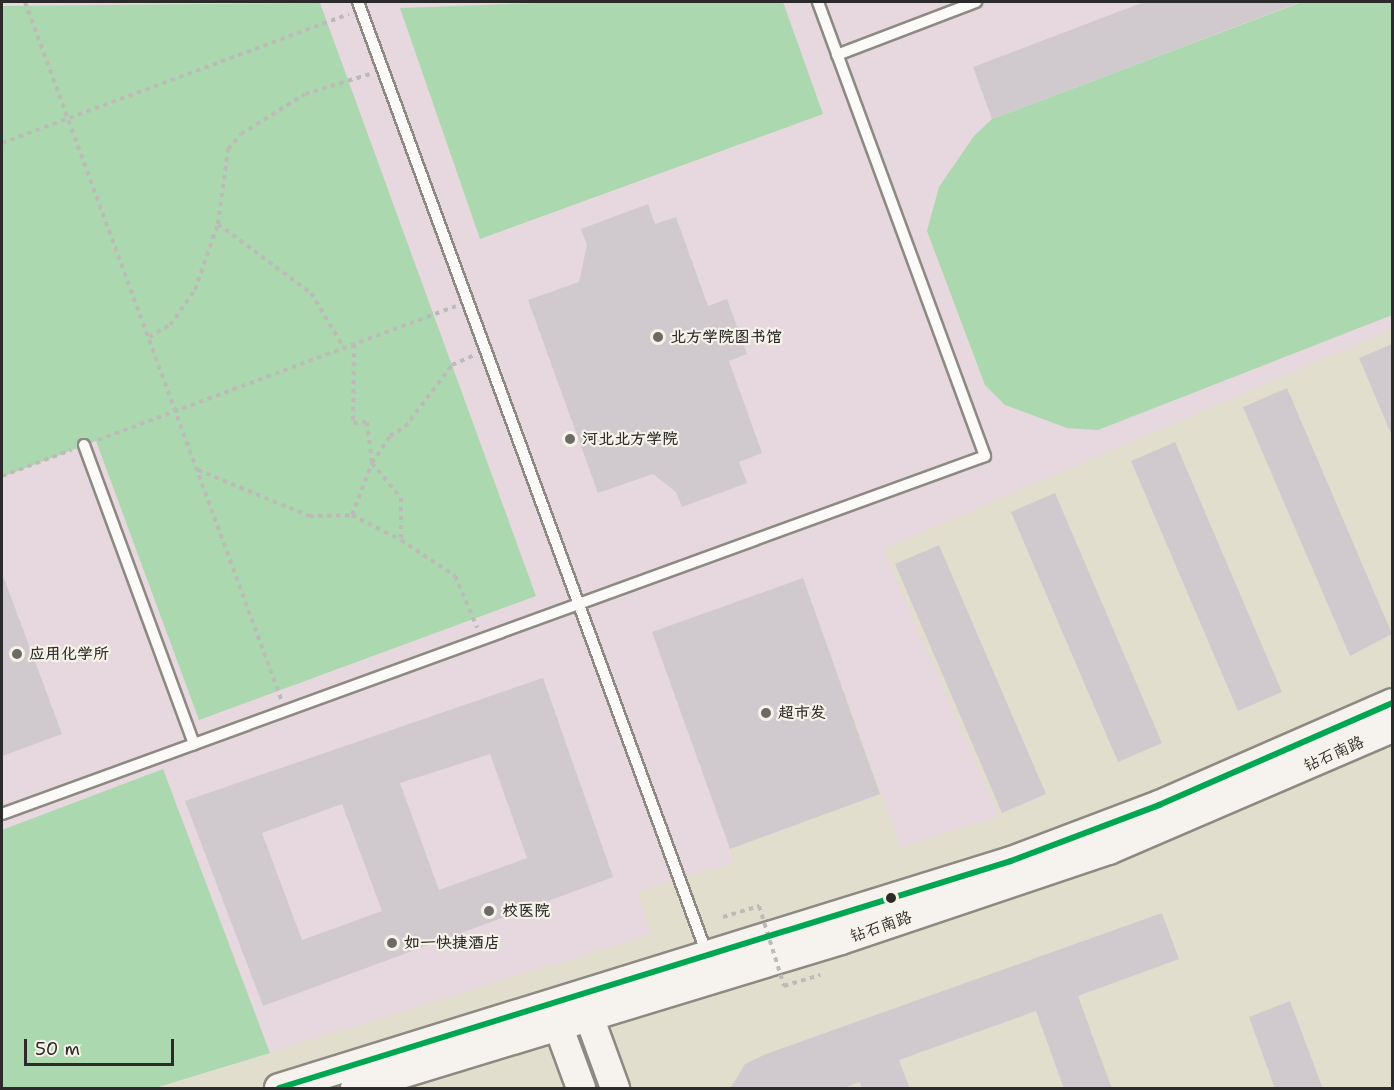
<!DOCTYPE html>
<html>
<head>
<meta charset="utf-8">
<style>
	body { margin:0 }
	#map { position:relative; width:1394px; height:1090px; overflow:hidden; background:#e2dece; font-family:"Shantell Sans","LXGW WenKai TC",sans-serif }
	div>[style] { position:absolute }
	.built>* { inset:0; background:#e7d7de }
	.green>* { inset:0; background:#abd8af }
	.building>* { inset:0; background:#d0cacf }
	.path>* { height:4px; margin-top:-2px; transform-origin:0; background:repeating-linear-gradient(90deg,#bcbbb8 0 4.5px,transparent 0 9px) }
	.roads { filter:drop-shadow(2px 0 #8c8a82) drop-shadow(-2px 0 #8c8a82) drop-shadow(0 2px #8c8a82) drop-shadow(0 -2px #8c8a82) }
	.service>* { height:10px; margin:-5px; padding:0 5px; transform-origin:5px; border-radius:5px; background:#fbfaf8 }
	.secondary>* { height:28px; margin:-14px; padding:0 14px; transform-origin:14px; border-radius:14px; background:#f6f2ed }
	.path-bridge>* { height:4px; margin-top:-2px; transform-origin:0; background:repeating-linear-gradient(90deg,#bcbbb8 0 4.5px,transparent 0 9px) }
	.bus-1>* { height:6px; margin:-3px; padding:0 3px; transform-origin:3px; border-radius:3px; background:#00a651 }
	.dots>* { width:16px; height:16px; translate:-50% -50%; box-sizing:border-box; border:3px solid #f7f3e8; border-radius:50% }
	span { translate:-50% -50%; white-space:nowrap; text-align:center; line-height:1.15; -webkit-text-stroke:4.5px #f7f3e8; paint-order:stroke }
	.poi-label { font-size:16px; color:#2b2b2b; font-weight:700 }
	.left { translate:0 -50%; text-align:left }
	.street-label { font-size:16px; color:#2b2b2b }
	.frame { position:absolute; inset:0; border:3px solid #2b2b2b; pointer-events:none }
	.scale { position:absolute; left:24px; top:1039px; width:150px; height:27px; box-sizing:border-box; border:3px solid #2b2b2b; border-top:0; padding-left:8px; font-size:18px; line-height:21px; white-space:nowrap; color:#2b2b2b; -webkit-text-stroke:4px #f7f3e8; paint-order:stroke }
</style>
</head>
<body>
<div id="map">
	<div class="built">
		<div style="clip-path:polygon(2px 2px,1392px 2px,1392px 329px,883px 549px,999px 816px,901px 847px,803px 578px,652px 632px,734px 862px,637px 892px,651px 934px,155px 1088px,2px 1088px)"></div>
	</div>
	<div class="green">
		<div style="clip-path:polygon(567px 2px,783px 2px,823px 114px,480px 239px,400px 8px)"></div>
		<div style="clip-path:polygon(1302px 2px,1392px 2px,1392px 315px,1098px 430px,1067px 428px,1005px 405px,985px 385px,927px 231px,939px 187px,974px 136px,992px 119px)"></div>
		<div style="clip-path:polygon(320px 3px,536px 596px,199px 720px,96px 441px,2px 477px,2px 6px)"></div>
		<div style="clip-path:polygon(163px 769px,270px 1053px,155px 1088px,2px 1088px,2px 830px)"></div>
	</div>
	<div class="building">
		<div style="clip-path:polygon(1144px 2px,1298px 3px,992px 119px,973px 67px)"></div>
		<div style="clip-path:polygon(648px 204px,655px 224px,676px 217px,708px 306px,727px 299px,747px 354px,729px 361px,762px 453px,739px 462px,747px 483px,682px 507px,676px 492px,653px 474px,598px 493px,528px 300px,579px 282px,587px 245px,581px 229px)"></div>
		<div style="clip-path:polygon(1392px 344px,1392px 436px,1359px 358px)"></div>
		<div style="clip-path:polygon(1287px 388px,1392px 634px,1350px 656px,1243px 407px)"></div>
		<div style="clip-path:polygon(1175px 442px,1282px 692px,1238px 711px,1131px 461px)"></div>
		<div style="clip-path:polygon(1055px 493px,1162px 743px,1118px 762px,1011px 512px)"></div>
		<div style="clip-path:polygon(939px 545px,1046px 794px,1002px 813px,895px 564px)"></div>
		<div style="clip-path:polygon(2px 573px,62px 734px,2px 756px)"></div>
		<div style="clip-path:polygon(803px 578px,880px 794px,730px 849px,652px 632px)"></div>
		<div style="clip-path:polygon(evenodd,543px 678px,613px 877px,263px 1006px,185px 801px,543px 678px,490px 754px,527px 858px,439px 890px,400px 783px,490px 754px,543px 678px,342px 804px,382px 911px,302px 940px,262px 833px,342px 804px)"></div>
		<div style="clip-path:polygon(1162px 913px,1179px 959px,1078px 996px,1112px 1089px,1064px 1089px,1036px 1011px,899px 1060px,910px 1089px,862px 1089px,860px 1082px,841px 1089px,730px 1089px,745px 1064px,766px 1054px)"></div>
		<div style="clip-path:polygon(1290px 1001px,1323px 1089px,1275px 1089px,1249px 1017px)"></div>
	</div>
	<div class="path">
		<div style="left:25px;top:2px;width:743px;rotate:69.83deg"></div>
		<div style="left:2px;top:143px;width:370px;rotate:-20.4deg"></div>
		<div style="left:218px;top:224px;width:116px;rotate:36.6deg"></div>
		<div style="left:311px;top:293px;width:64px;rotate:59deg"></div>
		<div style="left:149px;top:337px;width:24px;rotate:-30deg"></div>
		<div style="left:170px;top:325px;width:43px;rotate:-54.5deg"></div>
		<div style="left:195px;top:290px;width:70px;rotate:-70.8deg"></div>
		<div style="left:218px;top:224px;width:76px;rotate:-82.4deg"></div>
		<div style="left:228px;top:149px;width:20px;rotate:-49deg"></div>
		<div style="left:241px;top:134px;width:75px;rotate:-32deg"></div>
		<div style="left:305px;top:94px;width:68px;rotate:-17.1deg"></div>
		<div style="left:354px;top:344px;width:79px;rotate:90.7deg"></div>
		<div style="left:353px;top:423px;width:14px;rotate:-4deg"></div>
		<div style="left:367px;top:422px;width:41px;rotate:83deg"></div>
		<div style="left:372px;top:463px;width:45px;rotate:50.4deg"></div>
		<div style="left:401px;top:498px;width:42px;rotate:90deg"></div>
		<div style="left:98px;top:440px;width:382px;rotate:-20.5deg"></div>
		<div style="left:198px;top:470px;width:120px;rotate:22.5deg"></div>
		<div style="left:309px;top:516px;width:43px;rotate:-1.3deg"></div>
		<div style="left:352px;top:515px;width:55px;rotate:27deg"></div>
		<div style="left:401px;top:540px;width:65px;rotate:33.7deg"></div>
		<div style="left:455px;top:576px;width:56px;rotate:66.7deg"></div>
		<div style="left:2px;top:476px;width:74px;rotate:-20.6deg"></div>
		<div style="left:352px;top:515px;width:56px;rotate:-69deg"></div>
		<div style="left:372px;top:463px;width:32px;rotate:-56deg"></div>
		<div style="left:390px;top:436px;width:17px;rotate:-31deg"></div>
		<div style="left:405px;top:427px;width:78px;rotate:-52.8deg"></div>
		<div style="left:452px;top:365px;width:24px;rotate:-24deg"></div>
	</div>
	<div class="roads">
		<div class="service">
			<div style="left:358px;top:2px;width:1014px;rotate:69.87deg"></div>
			<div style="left:837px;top:55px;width:149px;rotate:-20.9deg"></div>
			<div style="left:84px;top:445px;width:319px;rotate:69.8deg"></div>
			<div style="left:2px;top:814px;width:1046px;rotate:-20.01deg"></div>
			<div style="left:985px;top:456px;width:484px;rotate:-110.2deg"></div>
		</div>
		<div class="secondary">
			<div style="left:583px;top:1000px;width:94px;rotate:70deg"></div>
			<div style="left:552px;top:1009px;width:84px;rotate:69.8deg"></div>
			<div style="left:279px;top:1088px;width:766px;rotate:-17.23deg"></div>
			<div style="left:1011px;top:861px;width:158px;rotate:-20.7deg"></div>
			<div style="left:1159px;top:805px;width:254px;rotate:-23.6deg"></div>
			<div style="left:355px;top:1088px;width:508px;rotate:-16.94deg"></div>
			<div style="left:841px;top:940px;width:283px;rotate:-18.6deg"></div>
			<div style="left:1109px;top:850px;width:308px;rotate:-23.3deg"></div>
		</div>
	</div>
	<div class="path-bridge">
		<div style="left:723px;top:917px;width:38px;rotate:-17deg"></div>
		<div style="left:759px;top:906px;width:84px;rotate:72.6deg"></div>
		<div style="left:784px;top:986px;width:38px;rotate:-17deg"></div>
	</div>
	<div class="bus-1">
		<div style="left:279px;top:1088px;width:766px;rotate:-17.23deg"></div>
		<div style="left:1011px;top:861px;width:158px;rotate:-20.7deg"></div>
		<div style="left:1159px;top:805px;width:254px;rotate:-23.6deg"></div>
	</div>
	<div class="dots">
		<div style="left:658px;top:337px;background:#6b6a64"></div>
		<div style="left:570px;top:439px;background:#6b6a64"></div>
		<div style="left:17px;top:654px;background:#6b6a64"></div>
		<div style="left:766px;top:713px;background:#6b6a64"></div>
		<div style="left:891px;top:898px;background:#2b2b2b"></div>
		<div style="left:489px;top:911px;background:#6b6a64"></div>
		<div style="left:392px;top:943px;background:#6b6a64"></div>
	</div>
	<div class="poi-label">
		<span class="left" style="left:670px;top:337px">北方学院图书馆</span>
		<span class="left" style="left:582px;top:439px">河北北方学院</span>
		<span class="left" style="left:29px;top:654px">应用化学所</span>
		<span class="left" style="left:778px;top:713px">超市发</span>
		<span class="left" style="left:502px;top:911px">校医院</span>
		<span class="left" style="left:404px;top:943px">如一快捷酒店</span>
	</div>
	<div class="street-label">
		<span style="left:1334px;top:754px;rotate:-24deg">钻石南路</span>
		<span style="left:881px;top:927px;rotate:-19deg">钻石南路</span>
	</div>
	<div class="frame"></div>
	<div class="scale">50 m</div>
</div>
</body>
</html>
